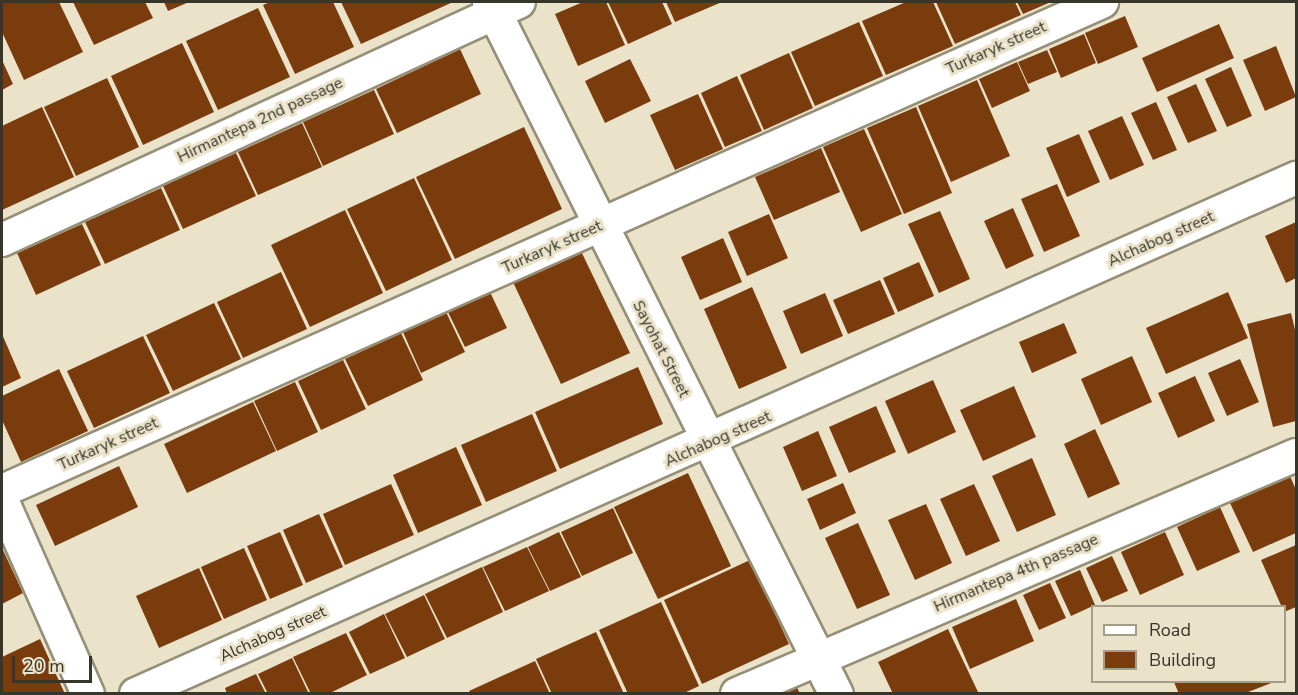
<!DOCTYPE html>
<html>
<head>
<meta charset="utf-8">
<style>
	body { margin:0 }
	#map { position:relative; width:1298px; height:695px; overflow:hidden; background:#eae2c9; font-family:"Nunito Sans",sans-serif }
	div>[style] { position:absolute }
	.building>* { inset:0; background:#7a3c0d }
	.roads { filter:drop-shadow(2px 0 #968f78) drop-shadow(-2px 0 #968f78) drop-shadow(0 2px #968f78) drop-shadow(0 -2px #968f78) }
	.minor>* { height:32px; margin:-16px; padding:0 16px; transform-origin:16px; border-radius:16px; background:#fff }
	.tertiary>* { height:33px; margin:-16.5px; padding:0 16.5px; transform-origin:16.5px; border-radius:16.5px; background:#fff }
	span { translate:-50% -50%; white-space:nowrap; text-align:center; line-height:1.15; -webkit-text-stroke:6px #eae2c9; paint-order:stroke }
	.street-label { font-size:16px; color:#38352b }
	.frame { position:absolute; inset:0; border:3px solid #38352b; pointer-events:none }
	.legend { position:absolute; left:1091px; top:605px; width:195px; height:78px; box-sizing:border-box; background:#eae2c9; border:2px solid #a39d8a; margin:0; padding:8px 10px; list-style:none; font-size:18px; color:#38352b }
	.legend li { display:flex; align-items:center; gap:12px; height:30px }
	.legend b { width:30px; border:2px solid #a39d8a }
	.scale { position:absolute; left:12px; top:656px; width:80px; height:27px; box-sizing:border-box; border:3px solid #38352b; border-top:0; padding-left:8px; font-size:18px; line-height:21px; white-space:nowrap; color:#38352b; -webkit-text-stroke:4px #eae2c9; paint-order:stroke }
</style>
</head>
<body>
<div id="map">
	<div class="building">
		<div style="clip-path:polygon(2px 2px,59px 2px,83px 52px,24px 80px,2px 32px)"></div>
		<div style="clip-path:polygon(73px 2px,145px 2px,153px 18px,94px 45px)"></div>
		<div style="clip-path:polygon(164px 2px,189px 2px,168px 11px)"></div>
		<div style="clip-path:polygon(270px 2px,333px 2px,354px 47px,295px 74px,263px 5px)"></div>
		<div style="clip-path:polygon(341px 2px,453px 2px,361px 44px)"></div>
		<div style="clip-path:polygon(583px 2px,606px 2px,625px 45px,578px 66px,555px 14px)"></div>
		<div style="clip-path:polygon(608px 2px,662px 2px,672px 24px,628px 44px)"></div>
		<div style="clip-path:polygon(666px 2px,722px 2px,675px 22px)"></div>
		<div style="clip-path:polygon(906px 2px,933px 2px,953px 46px,886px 75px,862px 21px)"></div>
		<div style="clip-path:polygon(936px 2px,1015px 2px,1021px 15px,955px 44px)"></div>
		<div style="clip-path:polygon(1017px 2px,1051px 2px,1023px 14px)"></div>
		<div style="clip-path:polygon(258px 8px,290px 77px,218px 110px,186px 41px)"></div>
		<div style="clip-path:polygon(1125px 16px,1138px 47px,1098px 64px,1085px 33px)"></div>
		<div style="clip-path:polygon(859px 22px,883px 76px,815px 106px,791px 52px)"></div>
		<div style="clip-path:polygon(1219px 24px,1234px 58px,1157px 92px,1142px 58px)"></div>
		<div style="clip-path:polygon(1084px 34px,1096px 63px,1061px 78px,1049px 49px)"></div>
		<div style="clip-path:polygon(182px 43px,214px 112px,143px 145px,111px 76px)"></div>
		<div style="clip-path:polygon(1276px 46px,1296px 97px,1265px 111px,1243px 60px)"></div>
		<div style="clip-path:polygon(460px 49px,481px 94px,397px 133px,376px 89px)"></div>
		<div style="clip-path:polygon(1047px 50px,1057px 72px,1028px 84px,1018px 62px)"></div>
		<div style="clip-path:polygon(789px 53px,813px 108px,764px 130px,740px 75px)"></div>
		<div style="clip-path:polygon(630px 59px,651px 101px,605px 123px,585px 81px)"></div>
		<div style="clip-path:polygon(2px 60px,13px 84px,2px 90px)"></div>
		<div style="clip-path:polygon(1017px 62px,1030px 91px,992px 108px,979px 79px)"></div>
		<div style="clip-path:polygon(1231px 67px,1252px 116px,1227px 127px,1205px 79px)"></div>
		<div style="clip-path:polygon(737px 76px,762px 131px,725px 147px,701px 93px)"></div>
		<div style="clip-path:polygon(107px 78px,139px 147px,76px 176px,44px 107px)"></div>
		<div style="clip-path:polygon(977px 80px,1010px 156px,951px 182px,918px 106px)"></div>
		<div style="clip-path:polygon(1196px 84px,1217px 131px,1188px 143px,1167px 97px)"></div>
		<div style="clip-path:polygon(374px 90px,394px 134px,323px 166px,303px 122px)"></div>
		<div style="clip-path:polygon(698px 94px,723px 149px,675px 170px,650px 115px)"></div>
		<div style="clip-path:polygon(1156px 102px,1177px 150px,1153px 160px,1131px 113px)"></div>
		<div style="clip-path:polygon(42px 107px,74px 177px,2px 210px,2px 126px)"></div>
		<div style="clip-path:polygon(916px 107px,952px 193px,904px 214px,867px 128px)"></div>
		<div style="clip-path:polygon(1122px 116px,1144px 165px,1110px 180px,1088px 131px)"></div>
		<div style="clip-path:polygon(302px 123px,322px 167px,258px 195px,238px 152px)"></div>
		<div style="clip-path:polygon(524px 127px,562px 209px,455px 259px,416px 177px)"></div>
		<div style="clip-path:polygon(864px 129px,902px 214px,861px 232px,823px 147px)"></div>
		<div style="clip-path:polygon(1079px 134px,1100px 182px,1067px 197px,1046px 148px)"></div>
		<div style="clip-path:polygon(821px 148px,840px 192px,774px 220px,755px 177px)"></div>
		<div style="clip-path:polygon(236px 153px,256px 196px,183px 229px,163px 186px)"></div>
		<div style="clip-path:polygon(414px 178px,452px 260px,386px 291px,347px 209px)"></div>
		<div style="clip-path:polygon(1057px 184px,1080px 236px,1044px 252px,1021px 199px)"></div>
		<div style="clip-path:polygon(161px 188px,180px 230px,105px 264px,85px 222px)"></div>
		<div style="clip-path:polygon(1013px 208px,1034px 256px,1006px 269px,984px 221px)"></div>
		<div style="clip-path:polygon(345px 210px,383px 293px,310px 327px,271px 245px)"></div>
		<div style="clip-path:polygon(940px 211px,970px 279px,939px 293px,908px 224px)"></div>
		<div style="clip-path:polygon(769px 214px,788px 258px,747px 276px,728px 232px)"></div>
		<div style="clip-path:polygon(1296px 222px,1296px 278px,1286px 283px,1265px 236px)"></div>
		<div style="clip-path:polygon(82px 224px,101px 265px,36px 295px,17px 253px)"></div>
		<div style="clip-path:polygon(723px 238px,742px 282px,700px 300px,681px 257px)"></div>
		<div style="clip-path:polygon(580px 249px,630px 353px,561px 384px,512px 280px)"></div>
		<div style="clip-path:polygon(919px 262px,934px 296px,898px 312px,883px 278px)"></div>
		<div style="clip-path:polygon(281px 272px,307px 329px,243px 358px,217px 302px)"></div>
		<div style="clip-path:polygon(880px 280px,895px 314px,848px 334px,833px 300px)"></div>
		<div style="clip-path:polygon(752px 287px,787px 368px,739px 389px,704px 309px)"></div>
		<div style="clip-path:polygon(490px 292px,507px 328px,465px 347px,448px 312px)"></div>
		<div style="clip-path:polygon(1228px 292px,1248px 338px,1166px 374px,1146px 328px)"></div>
		<div style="clip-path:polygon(825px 293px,843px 336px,801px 354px,783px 311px)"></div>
		<div style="clip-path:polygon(214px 303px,241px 359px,173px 391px,146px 335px)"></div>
		<div style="clip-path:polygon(446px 312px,465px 352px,421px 373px,403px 332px)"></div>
		<div style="clip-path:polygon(1291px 313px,1296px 334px,1296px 421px,1273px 427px,1247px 324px)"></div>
		<div style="clip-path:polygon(1064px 323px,1077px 353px,1032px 373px,1019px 342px)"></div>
		<div style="clip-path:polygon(401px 333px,423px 380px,368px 406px,345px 359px)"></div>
		<div style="clip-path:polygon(2px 334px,21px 378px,2px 387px)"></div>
		<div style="clip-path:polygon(143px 336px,170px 393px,94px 428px,67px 371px)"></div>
		<div style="clip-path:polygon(1132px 356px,1152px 402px,1101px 425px,1081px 379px)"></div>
		<div style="clip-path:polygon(1240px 359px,1259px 402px,1227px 416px,1208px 373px)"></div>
		<div style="clip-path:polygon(343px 360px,366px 409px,321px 430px,298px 381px)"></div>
		<div style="clip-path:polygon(638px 367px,663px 424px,560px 469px,535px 412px)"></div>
		<div style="clip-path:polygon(59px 369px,88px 431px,21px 462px,2px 420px,2px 396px)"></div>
		<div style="clip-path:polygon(1195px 376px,1215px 421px,1178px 438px,1158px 393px)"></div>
		<div style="clip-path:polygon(933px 380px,956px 432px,908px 454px,885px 401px)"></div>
		<div style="clip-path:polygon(295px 382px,318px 432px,277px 451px,254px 401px)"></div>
		<div style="clip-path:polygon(1014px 386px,1036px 437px,983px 461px,960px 410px)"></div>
		<div style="clip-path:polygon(253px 402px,276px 451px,187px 493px,164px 444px)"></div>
		<div style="clip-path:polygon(876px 406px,896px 452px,849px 473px,829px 427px)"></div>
		<div style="clip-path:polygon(532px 414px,557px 471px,486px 502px,461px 445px)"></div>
		<div style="clip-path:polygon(1095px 429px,1120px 484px,1088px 498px,1064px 444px)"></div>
		<div style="clip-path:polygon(818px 431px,837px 476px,802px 491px,783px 447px)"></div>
		<div style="clip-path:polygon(456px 447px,482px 505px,418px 533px,393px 475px)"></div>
		<div style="clip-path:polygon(1032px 458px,1056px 515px,1017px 532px,992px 476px)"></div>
		<div style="clip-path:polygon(119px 466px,138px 507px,55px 546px,36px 505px)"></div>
		<div style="clip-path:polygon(688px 473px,731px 566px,658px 599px,614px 507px)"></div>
		<div style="clip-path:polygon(1290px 476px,1296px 490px,1296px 533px,1253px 552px,1230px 503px)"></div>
		<div style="clip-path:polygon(843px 483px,856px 513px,820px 530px,807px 499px)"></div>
		<div style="clip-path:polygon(391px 484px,414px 535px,345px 565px,323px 514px)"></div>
		<div style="clip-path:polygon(974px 484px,1000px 541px,966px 556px,940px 499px)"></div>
		<div style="clip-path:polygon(926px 504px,952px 563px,915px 580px,888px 520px)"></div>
		<div style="clip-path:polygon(1220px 507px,1240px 552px,1197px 571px,1177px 527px)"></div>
		<div style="clip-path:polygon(613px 508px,633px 553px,582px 576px,561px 532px)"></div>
		<div style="clip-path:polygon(319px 514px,343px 567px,306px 583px,283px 530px)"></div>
		<div style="clip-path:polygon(858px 523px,890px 595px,857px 609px,825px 538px)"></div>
		<div style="clip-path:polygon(280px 532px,303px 585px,270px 599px,247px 546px)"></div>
		<div style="clip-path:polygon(559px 532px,581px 577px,550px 591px,528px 547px)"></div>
		<div style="clip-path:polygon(1165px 532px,1184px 575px,1140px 595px,1121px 552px)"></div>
		<div style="clip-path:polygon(1296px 545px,1296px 607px,1284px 612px,1261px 560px)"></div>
		<div style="clip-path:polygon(527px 547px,549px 591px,505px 611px,483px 567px)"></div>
		<div style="clip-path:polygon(2px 548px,23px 593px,2px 604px)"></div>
		<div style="clip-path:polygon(244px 548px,267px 600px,224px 619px,201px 567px)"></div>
		<div style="clip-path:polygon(1112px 556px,1128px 591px,1102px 602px,1086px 568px)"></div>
		<div style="clip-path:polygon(750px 560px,789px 644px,702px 684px,664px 600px)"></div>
		<div style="clip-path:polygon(482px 567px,503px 612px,447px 638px,425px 594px)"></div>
		<div style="clip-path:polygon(199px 568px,222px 620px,159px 648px,136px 596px)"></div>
		<div style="clip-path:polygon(1080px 570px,1095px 605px,1071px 616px,1055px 581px)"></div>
		<div style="clip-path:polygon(1050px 583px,1066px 618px,1039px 630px,1023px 595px)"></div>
		<div style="clip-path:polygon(424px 595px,445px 639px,407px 657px,385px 614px)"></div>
		<div style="clip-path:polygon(1016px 599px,1034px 641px,970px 669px,952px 627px)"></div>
		<div style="clip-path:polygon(661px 602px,699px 686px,682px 694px,628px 694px,599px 630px)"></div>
		<div style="clip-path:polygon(384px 614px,405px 658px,370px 674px,349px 632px)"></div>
		<div style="clip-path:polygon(948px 629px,979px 694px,893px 694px,878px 662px)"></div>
		<div style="clip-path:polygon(596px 632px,624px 694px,552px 694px,536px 659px)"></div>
		<div style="clip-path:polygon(346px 633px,367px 675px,328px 694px,311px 694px,293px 657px)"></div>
		<div style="clip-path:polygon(40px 639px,65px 694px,2px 694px,2px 657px)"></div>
		<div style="clip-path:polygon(292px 658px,309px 694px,268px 694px,258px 674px)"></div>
		<div style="clip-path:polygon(535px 661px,550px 694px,471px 694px,469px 691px)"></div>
		<div style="clip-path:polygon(256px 674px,266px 694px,227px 694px,225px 688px)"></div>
		<div style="clip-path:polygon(793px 678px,800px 694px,760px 694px)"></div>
		<div style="clip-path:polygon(1174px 682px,1274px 682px,1243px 694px,1179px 694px)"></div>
	</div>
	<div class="roads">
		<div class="minor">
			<div style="left:2px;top:240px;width:569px;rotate:-24.72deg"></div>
			<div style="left:2px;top:491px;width:1204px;rotate:-23.97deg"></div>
			<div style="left:2px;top:500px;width:212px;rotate:66.1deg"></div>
			<div style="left:136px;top:694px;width:1270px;rotate:-23.98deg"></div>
			<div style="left:737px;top:694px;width:608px;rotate:-23.15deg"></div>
		</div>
		<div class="tertiary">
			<div style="left:489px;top:2px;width:774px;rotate:63.37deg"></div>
		</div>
	</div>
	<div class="street-label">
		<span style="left:996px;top:48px;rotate:-24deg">Turkaryk street</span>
		<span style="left:260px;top:120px;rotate:-25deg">Hirmantepa 2nd passage</span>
		<span style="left:1161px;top:239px;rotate:-24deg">Alchabog street</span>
		<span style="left:552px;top:247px;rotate:-24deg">Turkaryk street</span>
		<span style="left:661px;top:349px;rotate:63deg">Sayohat Street</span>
		<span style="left:718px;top:439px;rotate:-24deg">Alchabog street</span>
		<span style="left:108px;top:444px;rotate:-24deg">Turkaryk street</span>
		<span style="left:1016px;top:573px;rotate:-23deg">Hirmantepa 4th passage</span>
		<span style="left:273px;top:634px;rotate:-24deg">Alchabog street</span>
	</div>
	<div class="frame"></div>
	<ul class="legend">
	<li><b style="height:8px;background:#fff"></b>Road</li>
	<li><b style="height:16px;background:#7a3c0d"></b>Building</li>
	</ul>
	<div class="scale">20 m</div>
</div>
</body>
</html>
